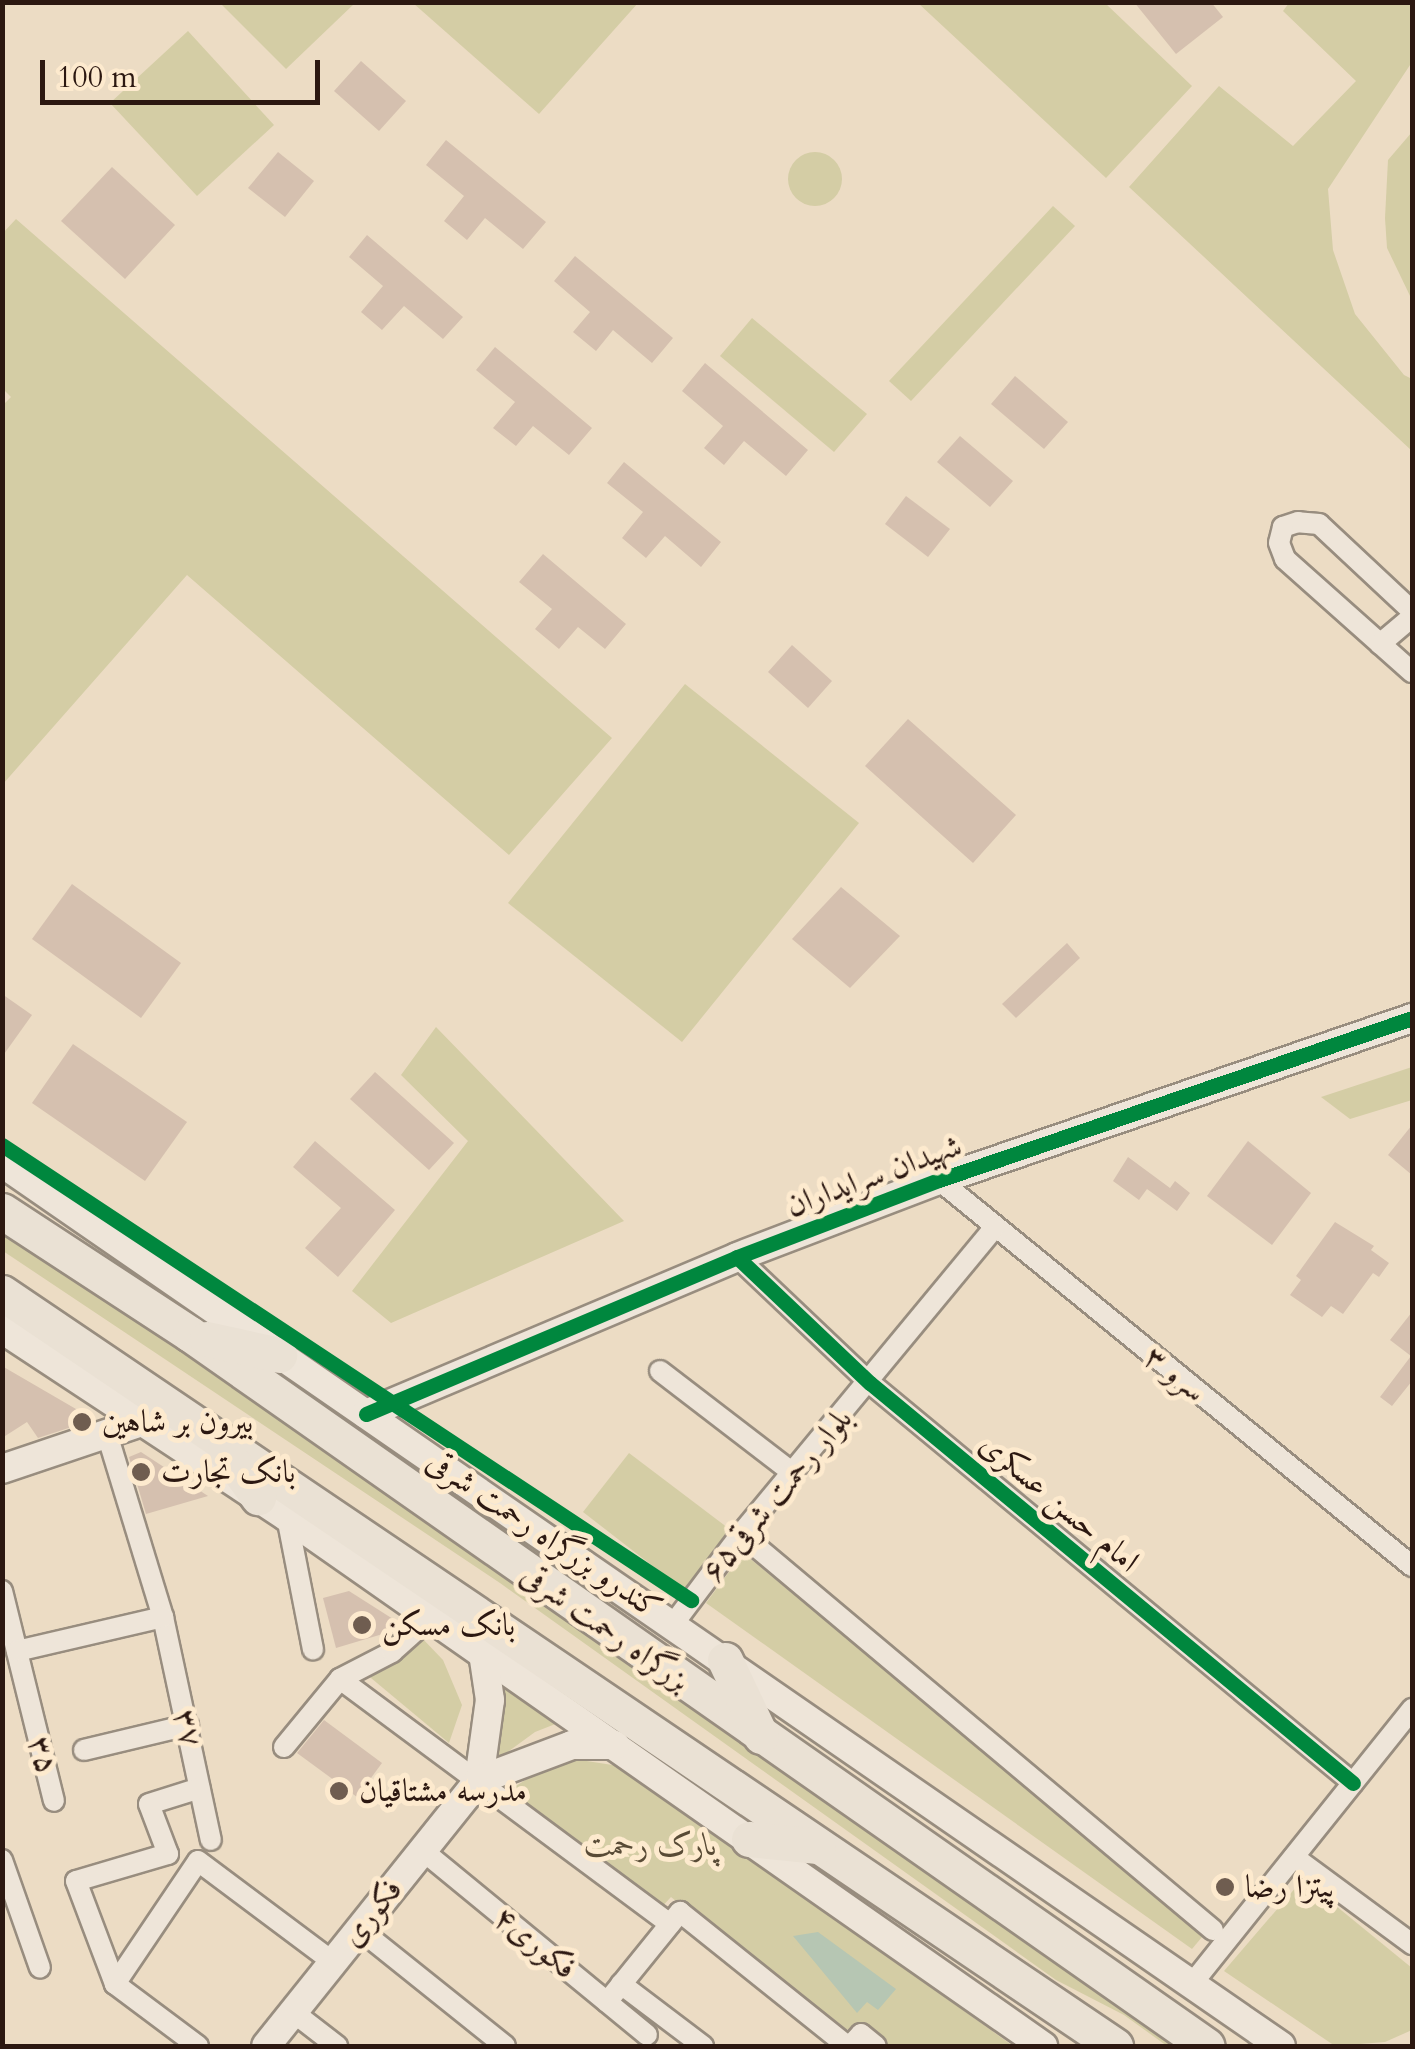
<!DOCTYPE html>
<html>
<head>
<meta charset="utf-8">
<style>
	body { margin:0 }
	#map { position:relative; width:1415px; height:2049px; overflow:hidden; background:#ecdcc4; font-family:Cardo,Amiri,serif }
	div>[style] { position:absolute }
	.green>* { inset:0; background:#d4cda5 }
	.round { border-radius:50% }
	.water>* { inset:0; background:#b6c6b3 }
	.building>* { inset:0; background:#d5c0af }
	.roads { filter:drop-shadow(2px 0 #988d7f) drop-shadow(-2px 0 #988d7f) drop-shadow(0 2px #988d7f) drop-shadow(0 -2px #988d7f) }
	.street>* { height:20px; margin:-10px; padding:0 10px; transform-origin:10px; border-radius:10px; background:#eee5d9 }
	.secondary>* { height:28px; margin:-14px; padding:0 14px; transform-origin:14px; border-radius:14px; background:#eee5d9 }
	.highway>* { height:35px; margin:-17.5px; padding:0 17.5px; transform-origin:17.5px; border-radius:17.5px; background:#eae1d4 }
	.cycleway>* { height:15px; margin:-7.5px; padding:0 7.5px; transform-origin:7.5px; border-radius:7.5px; background:#00873e }
	.dots>* { width:28px; height:28px; translate:-50% -50%; box-sizing:border-box; border:5px solid #fdeace; border-radius:50% }
	span { translate:-50% -50%; white-space:nowrap; text-align:center; line-height:1.15; -webkit-text-stroke:10px #fdeace; paint-order:stroke }
	.street-label { font-size:32px; color:#2c1811 }
	.poi-label { font-size:32px; color:#2c1811 }
	.left { translate:0 -50%; text-align:left }
	.park-label { font-size:32px; color:#594b36; font-style:italic }
	.frame { position:absolute; inset:0; border:5px solid #2c1811; pointer-events:none }
	.scale { position:absolute; left:40px; top:60px; width:280px; height:45px; box-sizing:border-box; border:5px solid #2c1811; border-top:0; padding-left:12px; font-size:30px; line-height:35px; white-space:nowrap; color:#2c1811; -webkit-text-stroke:8px #fdeace; paint-order:stroke }
</style>
</head>
<body>
<div id="map">
	<div class="green">
		<div style="clip-path:polygon(220px 3px,355px 3px,286px 69px)"></div>
		<div style="clip-path:polygon(413px 3px,638px 3px,539px 114px)"></div>
		<div style="clip-path:polygon(918px 3px,1105px 3px,1192px 86px,1106px 178px)"></div>
		<div style="clip-path:polygon(1289px 3px,1412px 3px,1412px 62px,1328px 189px,1333px 250px,1355px 314px,1404px 375px,1412px 379px,1412px 451px,1129px 187px,1219px 86px,1293px 146px,1356px 81px,1283px 11px)"></div>
		<div style="clip-path:polygon(188px 31px,274px 125px,197px 196px,110px 103px)"></div>
		<div style="clip-path:polygon(1412px 132px,1412px 300px,1387px 248px,1385px 218px,1388px 160px)"></div>
		<div class="round" style="left:788px;top:152px;width:54px;height:54px"></div>
		<div style="clip-path:polygon(1053px 206px,1075px 226px,911px 401px,889px 381px)"></div>
		<div style="clip-path:polygon(16px 219px,612px 738px,509px 855px,187px 575px,3px 784px,2px 406px,11px 397px,3px 389px,2px 234px)"></div>
		<div style="clip-path:polygon(752px 318px,867px 414px,834px 452px,720px 356px)"></div>
		<div style="clip-path:polygon(685px 684px,859px 823px,682px 1042px,508px 903px)"></div>
		<div style="clip-path:polygon(436px 1027px,624px 1221px,391px 1323px,352px 1291px,468px 1141px,401px 1075px)"></div>
		<div style="clip-path:polygon(1412px 1067px,1412px 1100px,1350px 1119px,1321px 1097px)"></div>
		<div style="clip-path:polygon(2px 1225px,636px 1661px,1179px 2046px,1167px 2046px,1124px 2015px,1056px 1980px,500px 1583px,3px 1251px)"></div>
		<div style="clip-path:polygon(629px 1453px,732px 1531px,685px 1591px,583px 1512px)"></div>
		<div style="clip-path:polygon(743px 1553px,1207px 1931px,1192px 1949px,706px 1603px)"></div>
		<div style="clip-path:polygon(420px 1636px,443px 1660px,462px 1705px,449px 1743px,365px 1673px)"></div>
		<div style="clip-path:polygon(499px 1672px,563px 1721px,535px 1732px,483px 1770px)"></div>
		<div style="clip-path:polygon(580px 1760px,619px 1766px,646px 1783px,1013px 2046px,877px 2046px,847px 2029px,841px 2036px,671px 1897px,658px 1911px,508px 1791px,549px 1765px)"></div>
		<div style="clip-path:polygon(1303px 1879px,1412px 1968px,1412px 2030px,1385px 2042px,1335px 2046px,1224px 1971px)"></div>
	</div>
	<div class="water">
		<div style="clip-path:polygon(818px 1932px,896px 1989px,878px 2010px,867px 2002px,857px 2013px,793px 1936px)"></div>
	</div>
	<div class="building">
		<div style="clip-path:polygon(1134px 2px,1211px 2px,1223px 17px,1176px 54px)"></div>
		<div style="clip-path:polygon(361px 61px,406px 101px,379px 131px,334px 91px)"></div>
		<div style="clip-path:polygon(446px 140px,546px 222px,523px 249px,485px 218px,467px 240px,444px 221px,464px 196px,426px 165px)"></div>
		<div style="clip-path:polygon(278px 152px,314px 181px,285px 217px,248px 188px)"></div>
		<div style="clip-path:polygon(112px 167px,175px 225px,125px 279px,61px 221px)"></div>
		<div style="clip-path:polygon(367px 235px,463px 317px,443px 339px,404px 306px,382px 330px,361px 312px,383px 286px,349px 257px)"></div>
		<div style="clip-path:polygon(575px 256px,673px 338px,652px 363px,613px 330px,596px 351px,573px 332px,590px 312px,554px 281px)"></div>
		<div style="clip-path:polygon(495px 347px,592px 428px,569px 455px,533px 426px,516px 446px,493px 428px,515px 402px,476px 370px)"></div>
		<div style="clip-path:polygon(705px 363px,808px 450px,786px 476px,744px 441px,724px 465px,704px 448px,723px 426px,682px 391px)"></div>
		<div style="clip-path:polygon(1015px 376px,1068px 422px,1044px 449px,991px 404px)"></div>
		<div style="clip-path:polygon(960px 436px,1013px 481px,990px 507px,937px 462px)"></div>
		<div style="clip-path:polygon(624px 462px,721px 542px,701px 567px,665px 536px,646px 558px,622px 538px,643px 512px,607px 483px)"></div>
		<div style="clip-path:polygon(906px 496px,950px 529px,928px 557px,885px 524px)"></div>
		<div style="clip-path:polygon(543px 554px,626px 624px,605px 649px,578px 627px,559px 649px,535px 629px,552px 609px,519px 582px)"></div>
		<div style="clip-path:polygon(792px 645px,832px 681px,808px 708px,768px 672px)"></div>
		<div style="clip-path:polygon(908px 719px,1016px 815px,973px 863px,865px 766px)"></div>
		<div style="clip-path:polygon(72px 884px,181px 963px,141px 1018px,32px 939px)"></div>
		<div style="clip-path:polygon(841px 887px,900px 936px,850px 988px,792px 939px)"></div>
		<div style="clip-path:polygon(1067px 943px,1080px 958px,1016px 1018px,1002px 1004px)"></div>
		<div style="clip-path:polygon(2px 994px,32px 1015px,2px 1057px)"></div>
		<div style="clip-path:polygon(73px 1044px,187px 1122px,145px 1181px,32px 1103px)"></div>
		<div style="clip-path:polygon(375px 1072px,454px 1143px,429px 1170px,350px 1099px)"></div>
		<div style="clip-path:polygon(1412px 1125px,1412px 1175px,1388px 1155px)"></div>
		<div style="clip-path:polygon(315px 1141px,395px 1210px,338px 1277px,305px 1248px,341px 1208px,293px 1167px)"></div>
		<div style="clip-path:polygon(1248px 1141px,1311px 1193px,1272px 1245px,1207px 1196px)"></div>
		<div style="clip-path:polygon(1128px 1157px,1170px 1188px,1175px 1181px,1190px 1193px,1177px 1211px,1147px 1189px,1139px 1200px,1113px 1181px)"></div>
		<div style="clip-path:polygon(1335px 1222px,1374px 1246px,1371px 1250px,1389px 1263px,1379px 1277px,1373px 1273px,1343px 1314px,1331px 1306px,1322px 1317px,1290px 1295px,1301px 1280px,1296px 1276px)"></div>
		<div style="clip-path:polygon(1412px 1312px,1412px 1381px,1392px 1406px,1380px 1397px,1411px 1356px,1390px 1340px)"></div>
		<div style="clip-path:polygon(2px 1366px,88px 1416px,90px 1421px,38px 1438px,27px 1422px,2px 1438px)"></div>
		<div style="clip-path:polygon(141px 1452px,208px 1496px,146px 1514px,129px 1457px)"></div>
		<div style="clip-path:polygon(349px 1591px,393px 1619px,396px 1630px,336px 1648px,323px 1598px)"></div>
		<div style="clip-path:polygon(324px 1720px,382px 1763px,357px 1797px,297px 1753px)"></div>
	</div>
	<div class="roads">
		<div class="street">
			<div style="left:1412px;top:611px;width:127px;rotate:-136.9deg"></div>
			<div style="left:1319px;top:524px;width:21px;rotate:-175deg"></div>
			<div style="left:1298px;top:522px;width:16px;rotate:162deg"></div>
			<div style="left:1283px;top:527px;width:16px;rotate:104deg"></div>
			<div style="left:1279px;top:543px;width:17px;rotate:69deg"></div>
			<div style="left:1285px;top:559px;width:170px;rotate:41.7deg"></div>
			<div style="left:1380px;top:644px;width:42px;rotate:-40.2deg"></div>
			<div style="left:939px;top:1180px;width:611px;rotate:39.22deg"></div>
			<div style="left:737px;top:1257px;width:183px;rotate:43.5deg"></div>
			<div style="left:870px;top:1383px;width:627px;rotate:39.63deg"></div>
			<div style="left:660px;top:1371px;width:168px;rotate:37.5deg"></div>
			<div style="left:107px;top:1434px;width:191px;rotate:73deg"></div>
			<div style="left:163px;top:1617px;width:228px;rotate:77.9deg"></div>
			<div style="left:287px;top:1517px;width:135px;rotate:78.9deg"></div>
			<div style="left:741px;top:1534px;width:616px;rotate:40deg"></div>
			<div style="left:2px;top:1591px;width:216px;rotate:76.1deg"></div>
			<div style="left:674px;top:1623px;width:111px;rotate:-53deg"></div>
			<div style="left:741px;top:1534px;width:397px;rotate:-50.4deg"></div>
			<div style="left:17px;top:1651px;width:150px;rotate:-13.1deg"></div>
			<div style="left:340px;top:1679px;width:411px;rotate:36.6deg"></div>
			<div style="left:284px;top:1747px;width:88px;rotate:-50.5deg"></div>
			<div style="left:340px;top:1679px;width:59px;rotate:-27.4deg"></div>
			<div style="left:392px;top:1652px;width:52px;rotate:-41.9deg"></div>
			<div style="left:84px;top:1750px;width:107px;rotate:-13.5deg"></div>
			<div style="left:422px;top:1850px;width:291px;rotate:39.4deg"></div>
			<div style="left:1294px;top:1857px;width:147px;rotate:36.4deg"></div>
			<div style="left:2px;top:1860px;width:114px;rotate:70.6deg"></div>
			<div style="left:359px;top:1929px;width:187px;rotate:38.7deg"></div>
			<div style="left:115px;top:1984px;width:148px;rotate:-56deg"></div>
			<div style="left:198px;top:1861px;width:169px;rotate:36.8deg"></div>
			<div style="left:621px;top:1984px;width:103px;rotate:37.1deg"></div>
			<div style="left:1191px;top:1985px;width:354px;rotate:-51.3deg"></div>
			<div style="left:607px;top:2002px;width:116px;rotate:-51deg"></div>
			<div style="left:680px;top:1912px;width:214px;rotate:38.7deg"></div>
			<div style="left:293px;top:2012px;width:56px;rotate:37.7deg"></div>
			<div style="left:198px;top:2046px;width:104px;rotate:-143.2deg"></div>
			<div style="left:115px;top:1984px;width:110px;rotate:-110.7deg"></div>
			<div style="left:76px;top:1881px;width:96px;rotate:-16.4deg"></div>
			<div style="left:168px;top:1854px;width:53px;rotate:-110.8deg"></div>
			<div style="left:149px;top:1804px;width:53px;rotate:-17.4deg"></div>
			<div style="left:850px;top:2046px;width:16px;rotate:-47deg"></div>
			<div style="left:861px;top:2034px;width:19px;rotate:39deg"></div>
		</div>
		<div class="secondary">
			<div style="left:2px;top:1163px;width:1554px;rotate:34.62deg"></div>
			<div style="left:2px;top:1329px;width:341px;rotate:33.4deg"></div>
			<div style="left:287px;top:1517px;width:923px;rotate:34.98deg"></div>
			<div style="left:366px;top:1414px;width:403px;rotate:-22.9deg"></div>
			<div style="left:737px;top:1257px;width:216px;rotate:-20.9deg"></div>
			<div style="left:939px;top:1180px;width:500px;rotate:-18.9deg"></div>
			<div style="left:2px;top:1469px;width:148px;rotate:-18.6deg"></div>
			<div style="left:479px;top:1780px;width:81px;rotate:-82.2deg"></div>
			<div style="left:490px;top:1700px;width:48px;rotate:-98.5deg"></div>
			<div style="left:266px;top:2046px;width:341px;rotate:-51.3deg"></div>
			<div style="left:479px;top:1780px;width:99px;rotate:-20.6deg"></div>
			<div style="left:572px;top:1745px;width:43px"></div>
		</div>
		<div class="highway">
			<div style="left:2px;top:1211px;width:225px;rotate:33.2deg"></div>
			<div style="left:190px;top:1334px;width:1241px;rotate:35deg"></div>
			<div style="left:2px;top:1293px;width:1344px;rotate:34.08deg"></div>
			<div style="left:207px;top:1339px;width:74px;rotate:12.5deg"></div>
			<div style="left:225px;top:1451px;width:57px;rotate:54.3deg"></div>
			<div style="left:725px;top:1660px;width:84px;rotate:64.7deg"></div>
			<div style="left:749px;top:1839px;width:69px;rotate:5.8deg"></div>
		</div>
	</div>
	<div class="cycleway">
		<div style="left:2px;top:1145px;width:826px;rotate:33.44deg"></div>
		<div style="left:737px;top:1257px;width:183px;rotate:43.5deg"></div>
		<div style="left:870px;top:1383px;width:627px;rotate:39.63deg"></div>
		<div style="left:366px;top:1414px;width:403px;rotate:-22.9deg"></div>
		<div style="left:737px;top:1257px;width:216px;rotate:-20.9deg"></div>
		<div style="left:939px;top:1180px;width:500px;rotate:-18.9deg"></div>
	</div>
	<div class="dots">
		<div style="left:82px;top:1422px;background:#6f5d50"></div>
		<div style="left:141px;top:1472px;background:#6f5d50"></div>
		<div style="left:362px;top:1625px;background:#6f5d50"></div>
		<div style="left:339px;top:1791px;background:#6f5d50"></div>
		<div style="left:1225px;top:1887px;background:#6f5d50"></div>
	</div>
	<div class="street-label">
		<span style="left:874px;top:1176px;rotate:-20deg">شهیدان سرایداران</span>
		<span style="left:1175px;top:1374px;rotate:39deg">سرو ۳</span>
		<span style="left:777px;top:1495px;rotate:-50deg">بلوار رحمت شرقی۶۵</span>
		<span style="left:1059px;top:1503px;rotate:40deg">امام حسن عسکری</span>
		<span style="left:544px;top:1535px;rotate:34deg">کندرو بزرگراه رحمت شرقی</span>
		<span style="left:605px;top:1628px;rotate:35deg">بزرگراه رحمت شرقی</span>
		<span style="left:188px;top:1728px;rotate:78deg">۳۷</span>
		<span style="left:43px;top:1755px;rotate:76deg">۳۵</span>
		<span style="left:372px;top:1913px;rotate:-51deg">فکوری</span>
		<span style="left:535px;top:1943px;rotate:39deg">فکوری۴</span>
	</div>
	<div class="poi-label">
		<span class="left" style="left:102px;top:1422px">بیرون بر شاهین</span>
		<span class="left" style="left:161px;top:1472px">بانک تجارت</span>
		<span class="left" style="left:382px;top:1625px">بانک مسکن</span>
		<span class="left" style="left:359px;top:1791px">مدرسه مشتاقیان</span>
		<span class="left" style="left:1245px;top:1887px">پیتزا رضا</span>
	</div>
	<div class="park-label">
		<span style="left:651px;top:1845px">پارک رحمت</span>
	</div>
	<div class="frame"></div>
	<div class="scale">100 m</div>
</div>
</body>
</html>
